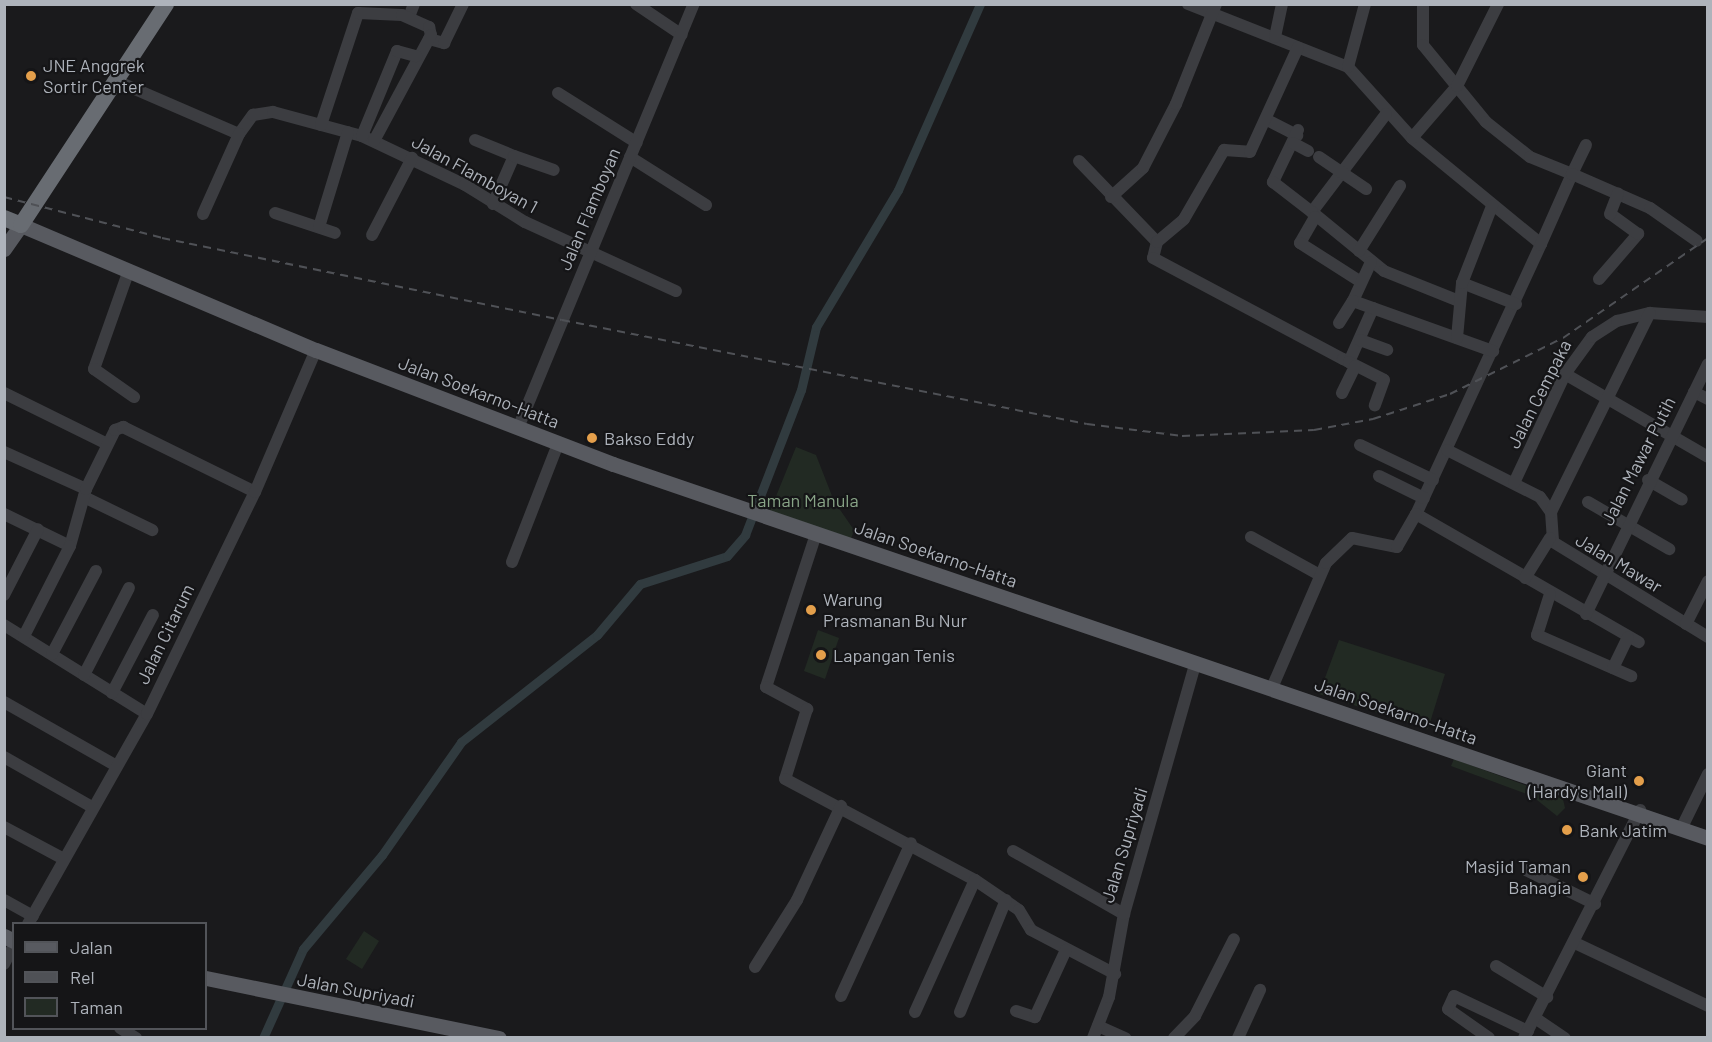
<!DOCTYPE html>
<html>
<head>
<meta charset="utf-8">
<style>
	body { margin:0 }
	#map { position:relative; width:1712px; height:1042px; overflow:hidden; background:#1a1a1c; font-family:Barlow,sans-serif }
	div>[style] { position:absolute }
	.green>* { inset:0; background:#222a23 }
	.canal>* { height:9px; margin:-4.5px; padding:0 4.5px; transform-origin:4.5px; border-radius:4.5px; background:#313b3f }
	.minor>* { height:12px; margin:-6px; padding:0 6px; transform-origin:6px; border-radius:6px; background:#3c3d41 }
	.major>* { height:15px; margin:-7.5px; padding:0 7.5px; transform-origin:7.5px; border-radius:7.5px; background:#585a60 }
	.highway>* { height:16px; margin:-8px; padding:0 8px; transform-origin:8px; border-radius:8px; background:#686c72 }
	.rail>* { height:2px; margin-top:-1px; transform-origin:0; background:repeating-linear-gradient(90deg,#4f5156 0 8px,transparent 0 14px) }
	.dots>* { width:16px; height:16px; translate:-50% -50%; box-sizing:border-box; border:3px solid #151517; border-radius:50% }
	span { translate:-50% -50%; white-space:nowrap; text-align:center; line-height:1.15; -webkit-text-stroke:4.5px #151517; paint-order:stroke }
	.poi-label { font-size:18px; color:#aeb3bb }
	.left { translate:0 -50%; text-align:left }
	.right { translate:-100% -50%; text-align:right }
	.street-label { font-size:18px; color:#aeb3bb }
	.park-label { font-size:18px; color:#88a487 }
	.frame { position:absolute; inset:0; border:6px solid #aeb3bb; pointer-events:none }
	.legend { position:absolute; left:12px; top:922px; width:195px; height:108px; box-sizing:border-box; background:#151517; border:2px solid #525459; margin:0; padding:8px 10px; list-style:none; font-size:18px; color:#aeb3bb }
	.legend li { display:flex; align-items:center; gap:12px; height:30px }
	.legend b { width:30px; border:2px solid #525459 }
</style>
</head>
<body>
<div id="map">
	<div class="green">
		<div style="clip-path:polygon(796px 447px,816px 455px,834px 501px,854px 530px,849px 545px,768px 516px)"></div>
		<div style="clip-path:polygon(818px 630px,839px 638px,825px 679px,804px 671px)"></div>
		<div style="clip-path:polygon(1339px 640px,1445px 674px,1428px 729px,1319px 694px)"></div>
		<div style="clip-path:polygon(1454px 759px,1563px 799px,1565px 808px,1557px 816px,1532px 796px,1451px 766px)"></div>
		<div style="clip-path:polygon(364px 931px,379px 941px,362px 969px,346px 959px)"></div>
	</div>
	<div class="canal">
		<div style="left:263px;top:1038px;width:98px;rotate:-65.8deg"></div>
		<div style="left:303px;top:949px;width:123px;rotate:-50deg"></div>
		<div style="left:382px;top:855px;width:138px;rotate:-55deg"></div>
		<div style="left:461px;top:742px;width:173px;rotate:-38.2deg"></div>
		<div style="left:597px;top:635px;width:67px;rotate:-49.9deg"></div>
		<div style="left:640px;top:584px;width:91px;rotate:-17.8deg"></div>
		<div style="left:727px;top:556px;width:28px;rotate:-49deg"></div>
		<div style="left:745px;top:535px;width:155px;rotate:-68.9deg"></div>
		<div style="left:801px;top:390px;width:65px;rotate:-76.6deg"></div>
		<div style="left:816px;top:327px;width:160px;rotate:-59.1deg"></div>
		<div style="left:898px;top:190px;width:203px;rotate:-66.2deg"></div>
	</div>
	<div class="minor">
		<div style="left:636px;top:4px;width:55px;rotate:34deg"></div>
		<div style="left:1188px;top:4px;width:172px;rotate:21.5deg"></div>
		<div style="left:1348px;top:67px;width:96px;rotate:48deg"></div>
		<div style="left:1412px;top:138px;width:167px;rotate:39.4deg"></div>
		<div style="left:1541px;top:244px;width:298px;rotate:114.8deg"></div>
		<div style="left:1416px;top:514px;width:257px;rotate:29.9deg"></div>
		<div style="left:1423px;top:4px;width:41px;rotate:90deg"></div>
		<div style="left:1423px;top:45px;width:99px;rotate:50.7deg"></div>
		<div style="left:1486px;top:122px;width:56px;rotate:38.5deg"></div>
		<div style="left:1530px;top:157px;width:45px;rotate:22deg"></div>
		<div style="left:1572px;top:174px;width:77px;rotate:113.9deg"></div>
		<div style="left:409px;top:17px;width:14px;rotate:-69deg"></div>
		<div style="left:1275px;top:37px;width:34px;rotate:-78deg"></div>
		<div style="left:429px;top:39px;width:16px;rotate:15deg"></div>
		<div style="left:444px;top:43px;width:43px;rotate:-64deg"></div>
		<div style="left:1348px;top:67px;width:65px;rotate:-74.9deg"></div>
		<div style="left:114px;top:80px;width:136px;rotate:23.4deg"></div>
		<div style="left:239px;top:134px;width:24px;rotate:-54deg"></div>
		<div style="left:253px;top:115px;width:20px;rotate:-9deg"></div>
		<div style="left:273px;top:112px;width:92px;rotate:15.1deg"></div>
		<div style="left:362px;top:136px;width:114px;rotate:25.4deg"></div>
		<div style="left:465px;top:185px;width:70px;rotate:31.7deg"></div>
		<div style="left:525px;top:222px;width:166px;rotate:24.6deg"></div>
		<div style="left:558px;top:93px;width:93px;rotate:32.3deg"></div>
		<div style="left:1386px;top:114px;width:123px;rotate:127.1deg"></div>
		<div style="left:1312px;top:212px;width:93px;rotate:39.3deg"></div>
		<div style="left:1384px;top:271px;width:81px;rotate:21.8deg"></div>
		<div style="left:1267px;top:120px;width:34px;rotate:27deg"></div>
		<div style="left:321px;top:125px;width:118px;rotate:-71.7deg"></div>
		<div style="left:358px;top:13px;width:44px;rotate:2.6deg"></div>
		<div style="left:402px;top:15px;width:30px;rotate:24deg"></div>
		<div style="left:429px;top:27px;width:8px;rotate:76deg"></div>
		<div style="left:431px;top:35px;width:120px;rotate:118.3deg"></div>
		<div style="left:1298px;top:130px;width:58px;rotate:115.7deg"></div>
		<div style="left:1273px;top:182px;width:49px;rotate:37.6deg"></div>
		<div style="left:362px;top:136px;width:92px;rotate:-67.6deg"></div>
		<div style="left:397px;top:51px;width:20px;rotate:15deg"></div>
		<div style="left:1412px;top:138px;width:69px;rotate:-49.1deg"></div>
		<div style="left:1457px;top:86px;width:92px;rotate:-63.4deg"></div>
		<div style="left:475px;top:140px;width:42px;rotate:22.3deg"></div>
		<div style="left:1293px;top:143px;width:17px;rotate:28deg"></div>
		<div style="left:1586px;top:145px;width:32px;rotate:116deg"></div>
		<div style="left:1572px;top:174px;width:85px;rotate:23.6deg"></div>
		<div style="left:1650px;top:208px;width:57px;rotate:35.1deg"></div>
		<div style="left:630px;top:157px;width:90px;rotate:32.3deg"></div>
		<div style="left:1319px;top:157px;width:57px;rotate:34.2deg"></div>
		<div style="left:1079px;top:161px;width:112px;rotate:46.1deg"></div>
		<div style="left:1157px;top:242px;width:16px;rotate:104deg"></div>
		<div style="left:1153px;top:258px;width:215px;rotate:28deg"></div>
		<div style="left:1343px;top:359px;width:7px;rotate:27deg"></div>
		<div style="left:1349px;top:362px;width:59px;rotate:-66deg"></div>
		<div style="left:1111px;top:197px;width:43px;rotate:-42.2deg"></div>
		<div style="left:1143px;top:168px;width:72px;rotate:-62.7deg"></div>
		<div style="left:1176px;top:104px;width:108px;rotate:-68.2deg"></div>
		<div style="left:493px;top:204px;width:52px;rotate:-66.4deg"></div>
		<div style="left:514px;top:156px;width:42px;rotate:19.3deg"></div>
		<div style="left:275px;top:213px;width:63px;rotate:18.4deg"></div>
		<div style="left:203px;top:214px;width:88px;rotate:-65.8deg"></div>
		<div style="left:1315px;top:217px;width:30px;rotate:120deg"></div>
		<div style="left:1300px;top:243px;width:72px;rotate:32.6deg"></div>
		<div style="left:319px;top:227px;width:99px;rotate:-73deg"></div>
		<div style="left:372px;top:235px;width:87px;rotate:-62.5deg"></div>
		<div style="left:1157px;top:242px;width:35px;rotate:-40deg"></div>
		<div style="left:1184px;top:219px;width:80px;rotate:-59.9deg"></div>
		<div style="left:1224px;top:150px;width:26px;rotate:4deg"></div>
		<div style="left:1250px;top:152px;width:115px;rotate:-65.4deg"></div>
		<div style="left:1359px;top:251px;width:77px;rotate:-57.8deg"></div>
		<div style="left:1371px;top:262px;width:43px;rotate:114.8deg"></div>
		<div style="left:1353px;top:301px;width:149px;rotate:19.7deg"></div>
		<div style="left:129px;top:270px;width:105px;rotate:109.5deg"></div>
		<div style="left:94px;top:369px;width:49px;rotate:35deg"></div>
		<div style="left:1599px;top:279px;width:60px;rotate:-49.1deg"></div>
		<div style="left:1638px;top:234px;width:34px;rotate:-144deg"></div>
		<div style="left:1610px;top:214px;width:22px;rotate:-69deg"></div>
		<div style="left:1462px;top:283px;width:58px;rotate:21.3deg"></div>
		<div style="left:1339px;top:323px;width:26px;rotate:-58deg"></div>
		<div style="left:1457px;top:338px;width:55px;rotate:-84.8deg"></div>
		<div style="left:1462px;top:283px;width:83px;rotate:-68.7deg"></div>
		<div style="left:1360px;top:340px;width:29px;rotate:20deg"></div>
		<div style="left:1349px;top:362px;width:39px;rotate:27deg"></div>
		<div style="left:1384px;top:380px;width:27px;rotate:110deg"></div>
		<div style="left:1565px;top:374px;width:165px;rotate:30.1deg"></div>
		<div style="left:1694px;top:392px;width:16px;rotate:27deg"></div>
		<div style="left:4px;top:393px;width:115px;rotate:26.3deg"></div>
		<div style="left:1342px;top:393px;width:30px;rotate:-64deg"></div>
		<div style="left:518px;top:428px;width:459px;rotate:-67.5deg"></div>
		<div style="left:1360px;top:445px;width:81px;rotate:25.6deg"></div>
		<div style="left:1447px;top:450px;width:104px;rotate:26.8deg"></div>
		<div style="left:1540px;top:497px;width:19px;rotate:54deg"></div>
		<div style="left:1551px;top:512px;width:30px;rotate:86deg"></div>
		<div style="left:1553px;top:542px;width:182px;rotate:31.5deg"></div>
		<div style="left:4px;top:452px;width:90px;rotate:24.3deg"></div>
		<div style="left:1379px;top:476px;width:50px;rotate:26.1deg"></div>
		<div style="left:1648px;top:480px;width:39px;rotate:30deg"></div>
		<div style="left:1514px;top:483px;width:120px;rotate:-64.9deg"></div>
		<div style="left:1565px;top:374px;width:46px;rotate:-53.9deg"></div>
		<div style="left:1592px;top:337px;width:30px;rotate:-33deg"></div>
		<div style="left:1617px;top:321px;width:34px;rotate:-14deg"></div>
		<div style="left:1650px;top:313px;width:58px;rotate:3.9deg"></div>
		<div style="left:84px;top:497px;width:76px;rotate:25.9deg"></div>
		<div style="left:1588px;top:502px;width:94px;rotate:30.1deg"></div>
		<div style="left:1551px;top:512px;width:222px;rotate:-63.6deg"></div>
		<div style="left:4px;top:514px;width:73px;rotate:25.9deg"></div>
		<div style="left:70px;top:546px;width:59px;rotate:-74.3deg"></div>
		<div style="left:86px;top:489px;width:66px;rotate:-63.8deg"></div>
		<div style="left:115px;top:430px;width:9px;rotate:-21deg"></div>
		<div style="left:123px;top:427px;width:147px;rotate:26.2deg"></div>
		<div style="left:816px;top:534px;width:161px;rotate:108.1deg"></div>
		<div style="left:766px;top:687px;width:47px;rotate:28.2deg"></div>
		<div style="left:807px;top:709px;width:73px;rotate:107.4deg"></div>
		<div style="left:785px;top:779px;width:215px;rotate:28deg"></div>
		<div style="left:975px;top:880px;width:53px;rotate:34.3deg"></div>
		<div style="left:1019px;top:910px;width:23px;rotate:59deg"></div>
		<div style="left:1031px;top:930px;width:95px;rotate:27.6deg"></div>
		<div style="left:1251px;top:537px;width:77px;rotate:28.9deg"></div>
		<div style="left:512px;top:562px;width:127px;rotate:-68.7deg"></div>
		<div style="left:1525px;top:578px;width:47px;rotate:-58deg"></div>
		<div style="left:1550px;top:594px;width:43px;rotate:107.6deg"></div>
		<div style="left:1537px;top:635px;width:103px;rotate:23.6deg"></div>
		<div style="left:4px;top:595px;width:74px;rotate:-62.7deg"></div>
		<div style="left:1586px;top:614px;width:278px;rotate:-64deg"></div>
		<div style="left:1686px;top:624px;width:48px;rotate:-62.9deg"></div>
		<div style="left:4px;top:625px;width:168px;rotate:31.9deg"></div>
		<div style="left:24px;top:636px;width:101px;rotate:-62.9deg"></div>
		<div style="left:52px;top:654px;width:94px;rotate:-62.1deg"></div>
		<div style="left:1613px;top:668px;width:34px;rotate:-64deg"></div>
		<div style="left:84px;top:675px;width:98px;rotate:-62.7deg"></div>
		<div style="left:1271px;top:690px;width:138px;rotate:-66.6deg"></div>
		<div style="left:1326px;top:563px;width:36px;rotate:-44deg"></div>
		<div style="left:1352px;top:538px;width:46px;rotate:11.3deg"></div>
		<div style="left:1397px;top:547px;width:38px;rotate:-60deg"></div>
		<div style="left:112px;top:693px;width:88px;rotate:-62.3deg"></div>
		<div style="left:4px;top:702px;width:128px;rotate:29.6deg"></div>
		<div style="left:4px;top:757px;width:101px;rotate:29.6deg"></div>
		<div style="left:1683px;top:825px;width:57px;rotate:-63.9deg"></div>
		<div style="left:4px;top:827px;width:66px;rotate:28.1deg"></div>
		<div style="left:1013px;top:851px;width:128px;rotate:29.6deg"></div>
		<div style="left:1526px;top:870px;width:77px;rotate:26.2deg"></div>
		<div style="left:4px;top:900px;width:33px;rotate:29deg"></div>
		<div style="left:28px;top:924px;width:241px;rotate:-60.5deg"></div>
		<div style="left:147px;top:714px;width:247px;rotate:-64.1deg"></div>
		<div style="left:255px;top:492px;width:155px;rotate:-66.8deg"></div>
		<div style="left:1575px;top:943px;width:147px;rotate:25.3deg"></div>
		<div style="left:4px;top:964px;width:15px;rotate:-62deg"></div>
		<div style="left:1496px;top:966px;width:60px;rotate:31.3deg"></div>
		<div style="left:755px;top:967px;width:79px;rotate:-57.9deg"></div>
		<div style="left:797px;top:900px;width:104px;rotate:-64.9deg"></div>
		<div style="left:841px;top:996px;width:168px;rotate:-65.4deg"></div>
		<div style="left:1016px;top:1011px;width:20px;rotate:18deg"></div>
		<div style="left:1035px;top:1017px;width:74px;rotate:-65.2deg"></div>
		<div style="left:915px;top:1012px;width:145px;rotate:-65.6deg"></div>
		<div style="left:960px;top:1012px;width:121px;rotate:-67.7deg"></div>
		<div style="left:1535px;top:1018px;width:36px;rotate:34deg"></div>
		<div style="left:1098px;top:1026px;width:30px;rotate:24deg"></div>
		<div style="left:120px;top:1028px;width:19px;rotate:32deg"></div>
		<div style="left:1093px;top:1038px;width:44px;rotate:-68.7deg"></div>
		<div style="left:1109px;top:997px;width:84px;rotate:-79.8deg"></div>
		<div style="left:1124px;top:914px;width:259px;rotate:-74.1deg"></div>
		<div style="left:1174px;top:1038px;width:30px;rotate:-46deg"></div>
		<div style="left:1195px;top:1016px;width:86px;rotate:-63.1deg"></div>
		<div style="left:1238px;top:1038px;width:53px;rotate:-65.4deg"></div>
		<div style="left:1489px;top:1038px;width:50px;rotate:-144.7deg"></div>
		<div style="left:1448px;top:1009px;width:14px;rotate:-65deg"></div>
		<div style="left:1454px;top:996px;width:82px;rotate:25.3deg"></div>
		<div style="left:1524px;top:1038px;width:256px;rotate:-63deg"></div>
	</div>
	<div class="major">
		<div style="left:4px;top:249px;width:29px;rotate:-55deg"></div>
		<div style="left:21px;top:225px;width:320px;rotate:23deg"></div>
		<div style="left:316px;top:350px;width:318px;rotate:21deg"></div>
		<div style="left:613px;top:464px;width:1157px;rotate:18.86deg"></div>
		<div style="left:4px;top:936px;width:11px;rotate:27deg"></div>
		<div style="left:206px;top:978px;width:299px;rotate:11.6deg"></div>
	</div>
	<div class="highway">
		<div style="left:4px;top:218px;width:18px;rotate:22deg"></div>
		<div style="left:21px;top:225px;width:264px;rotate:-56.7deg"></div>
	</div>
	<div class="rail">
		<div style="left:4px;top:197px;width:163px;rotate:14.5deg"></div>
		<div style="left:162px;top:238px;width:408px;rotate:11.6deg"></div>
		<div style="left:562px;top:320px;width:535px;rotate:11.2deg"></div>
		<div style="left:1087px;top:424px;width:96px;rotate:7.2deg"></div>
		<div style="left:1182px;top:436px;width:132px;rotate:-2.6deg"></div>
		<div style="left:1314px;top:430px;width:60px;rotate:-10.6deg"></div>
		<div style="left:1373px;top:419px;width:81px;rotate:-18deg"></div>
		<div style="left:1450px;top:394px;width:126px;rotate:-26.4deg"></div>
		<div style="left:1563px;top:338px;width:176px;rotate:-34.6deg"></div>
	</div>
	<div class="dots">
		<div style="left:31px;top:76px;background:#e49f4b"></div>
		<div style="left:592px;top:438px;background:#e49f4b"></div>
		<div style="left:811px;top:610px;background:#e49f4b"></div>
		<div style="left:821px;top:655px;background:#e49f4b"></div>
		<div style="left:1639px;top:781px;background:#e49f4b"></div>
		<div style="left:1567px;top:830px;background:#e49f4b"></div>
		<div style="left:1583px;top:877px;background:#e49f4b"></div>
	</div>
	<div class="poi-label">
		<span class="left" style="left:43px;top:76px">JNE Anggrek<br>Sortir Center</span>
		<span class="left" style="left:604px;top:438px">Bakso Eddy</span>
		<span class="left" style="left:823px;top:610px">Warung<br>Prasmanan Bu Nur</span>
		<span class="left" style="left:833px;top:655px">Lapangan Tenis</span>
		<span class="right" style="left:1627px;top:781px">Giant<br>(Hardy's Mall)</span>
		<span class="left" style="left:1579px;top:830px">Bank Jatim</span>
		<span class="right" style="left:1571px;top:877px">Masjid Taman<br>Bahagia</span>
	</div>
	<div class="street-label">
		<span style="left:475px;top:174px;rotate:29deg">Jalan Flamboyan 1</span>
		<span style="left:589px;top:209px;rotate:-67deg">Jalan Flamboyan</span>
		<span style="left:479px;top:392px;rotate:21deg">Jalan Soekarno-Hatta</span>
		<span style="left:1539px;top:394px;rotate:-63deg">Jalan Cempaka</span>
		<span style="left:1638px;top:461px;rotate:-63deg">Jalan Mawar Putih</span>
		<span style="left:936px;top:554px;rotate:19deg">Jalan Soekarno-Hatta</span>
		<span style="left:1619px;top:563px;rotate:31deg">Jalan Mawar</span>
		<span style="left:165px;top:634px;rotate:-64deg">Jalan Citarum</span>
		<span style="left:1396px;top:711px;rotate:19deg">Jalan Soekarno-Hatta</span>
		<span style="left:1124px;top:845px;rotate:-73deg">Jalan Supriyadi</span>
		<span style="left:356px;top:990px;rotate:11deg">Jalan Supriyadi</span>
	</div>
	<div class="park-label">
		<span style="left:803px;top:500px">Taman Manula</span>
	</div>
	<div class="frame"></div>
	<ul class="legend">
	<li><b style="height:8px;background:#585a60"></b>Jalan</li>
	<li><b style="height:8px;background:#4f5156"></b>Rel</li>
	<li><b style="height:16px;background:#222a23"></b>Taman</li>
	</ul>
</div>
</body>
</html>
